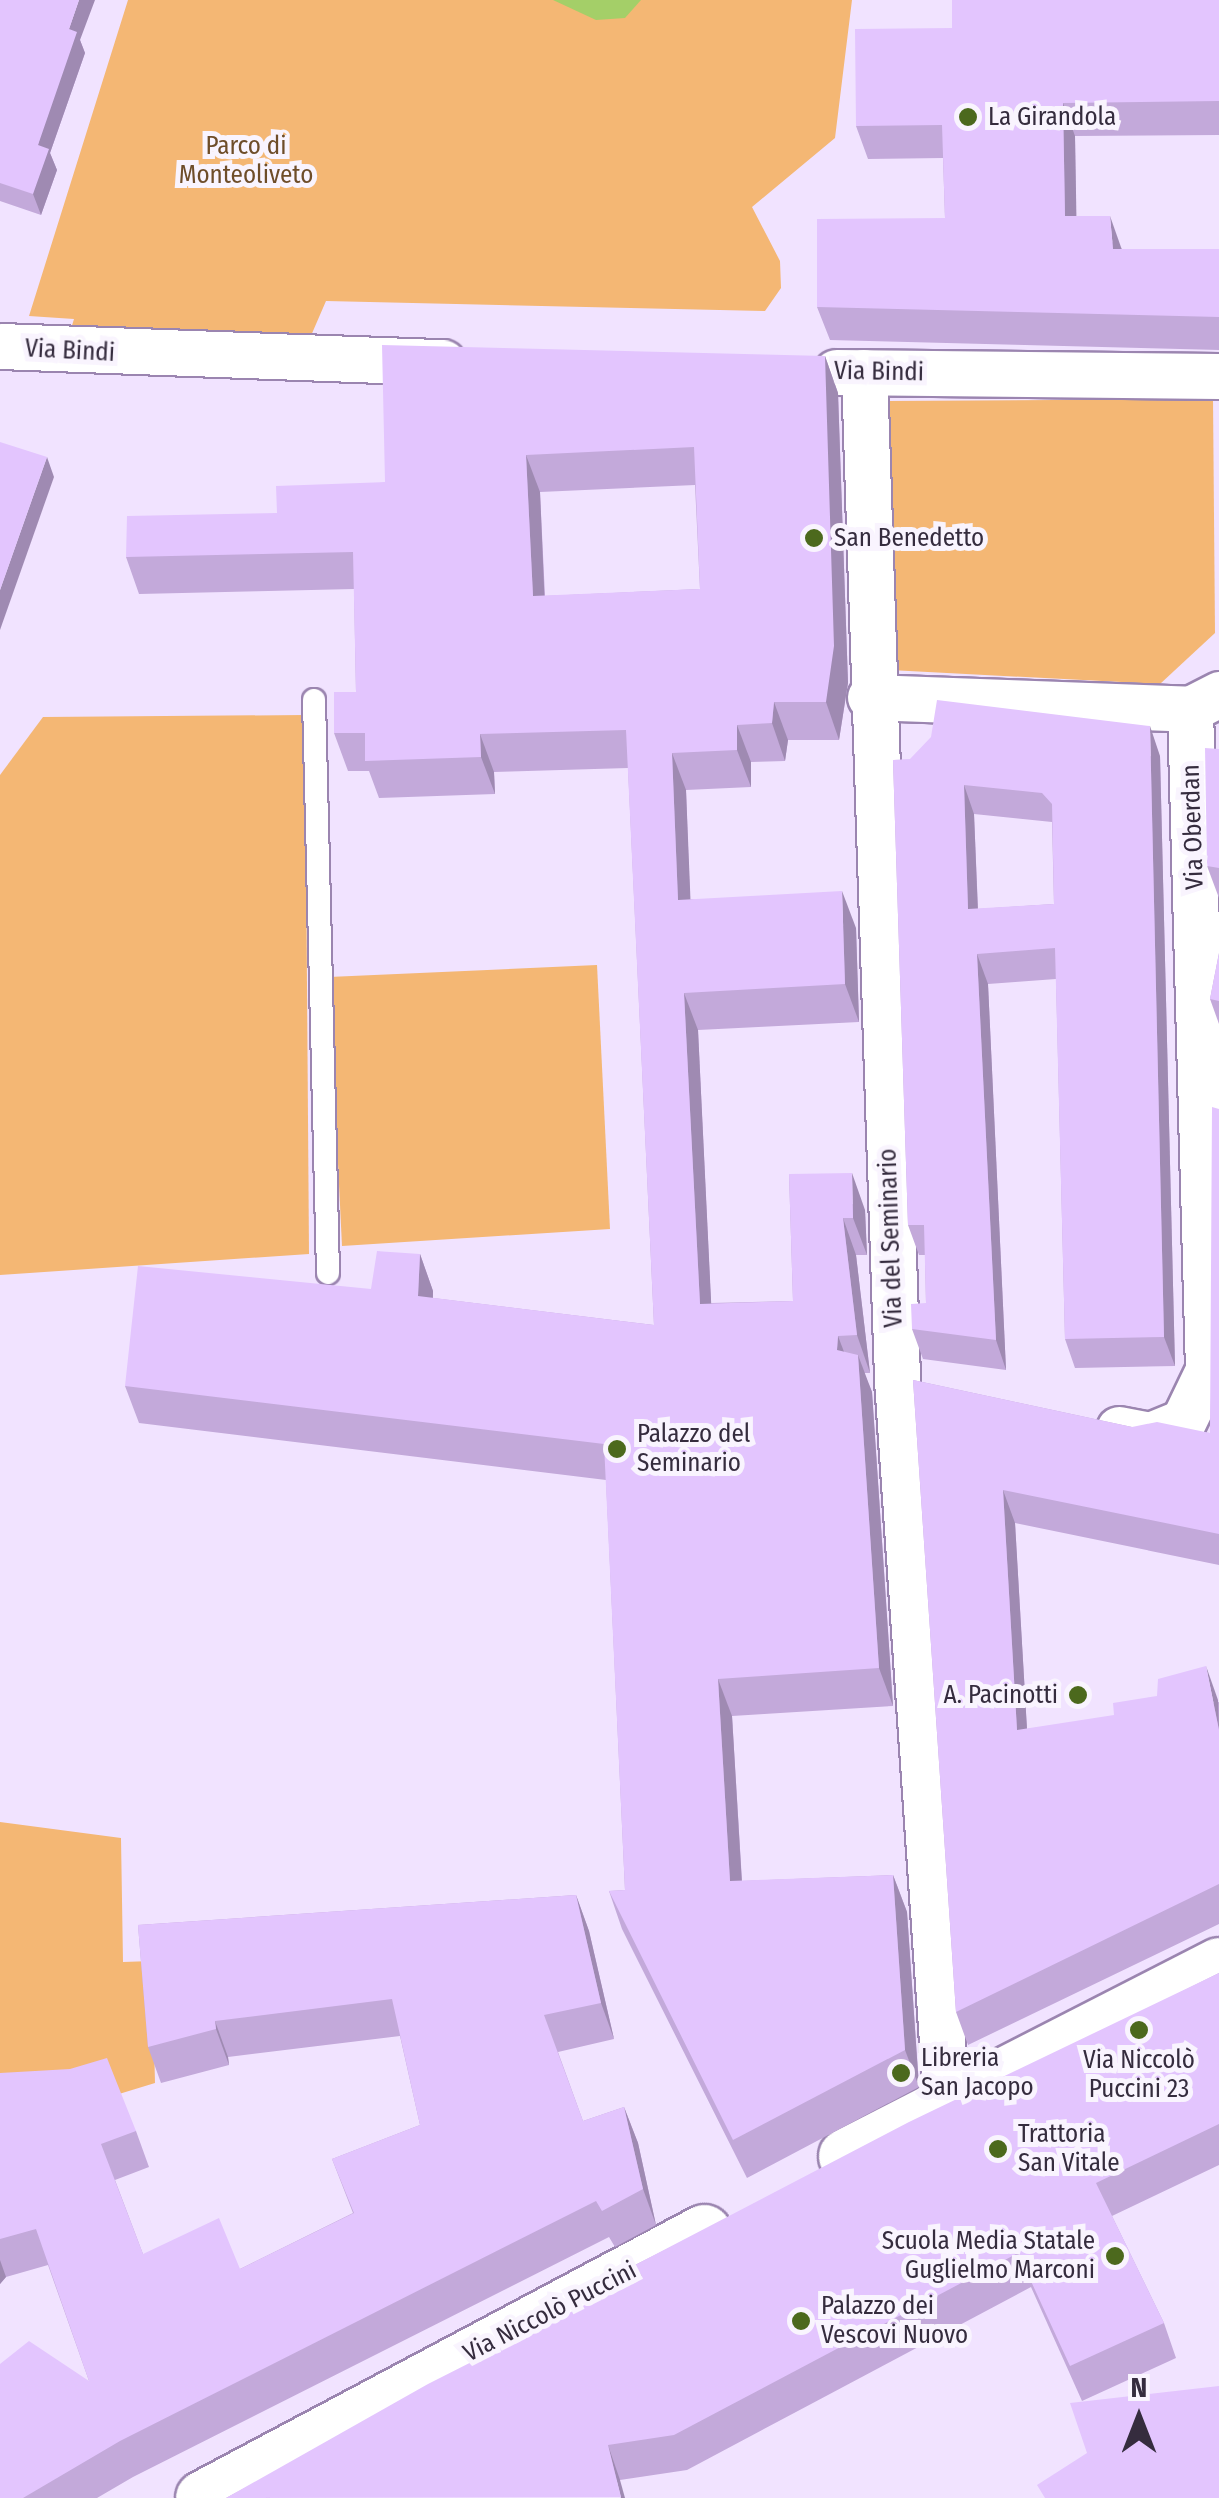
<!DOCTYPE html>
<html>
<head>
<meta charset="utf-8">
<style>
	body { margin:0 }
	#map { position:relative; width:1219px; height:2498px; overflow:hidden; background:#f1e3ff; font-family:"Fira Sans Condensed",sans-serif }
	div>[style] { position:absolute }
	.green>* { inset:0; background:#f4b774 }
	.water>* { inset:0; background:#a4cf68 }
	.roads { filter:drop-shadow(2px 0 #9b85b0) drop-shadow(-2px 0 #9b85b0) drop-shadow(0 2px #9b85b0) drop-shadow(0 -2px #9b85b0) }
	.lane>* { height:22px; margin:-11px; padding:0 11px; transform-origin:11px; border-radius:11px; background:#fff }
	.street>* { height:45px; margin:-22.5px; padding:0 22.5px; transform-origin:22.5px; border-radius:22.5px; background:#fff }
	.secondary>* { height:55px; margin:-27.5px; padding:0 27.5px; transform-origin:27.5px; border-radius:27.5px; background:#fff }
	.wall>* { inset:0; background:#c3a9da }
	.shaded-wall>* { inset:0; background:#9f8ab2 }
	.building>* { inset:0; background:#e3c5fe }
	.dots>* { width:28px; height:28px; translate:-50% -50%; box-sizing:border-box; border:5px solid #f9f4fe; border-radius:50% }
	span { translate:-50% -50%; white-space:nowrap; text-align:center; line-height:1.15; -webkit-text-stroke:10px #f9f4fe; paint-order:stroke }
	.poi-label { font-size:25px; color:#352c3e }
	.left { translate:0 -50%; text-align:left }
	.right { translate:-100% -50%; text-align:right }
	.park-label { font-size:25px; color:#6e4d29 }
	.street-label { font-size:25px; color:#352c3e }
	.north { position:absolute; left:1089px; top:2368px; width:100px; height:100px; -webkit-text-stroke:8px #f9f4fe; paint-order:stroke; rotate:0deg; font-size:28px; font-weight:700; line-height:40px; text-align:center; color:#352c3e }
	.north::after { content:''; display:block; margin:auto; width:35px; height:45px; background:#352c3e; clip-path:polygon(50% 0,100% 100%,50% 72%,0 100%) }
</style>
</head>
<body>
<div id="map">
	<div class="green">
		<div style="clip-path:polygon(128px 0,852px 0,835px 138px,752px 207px,780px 261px,781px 288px,765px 311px,326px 301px,310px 338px,70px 332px,74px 319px,29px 316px)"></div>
		<div style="clip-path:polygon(1213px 399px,1215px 633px,1160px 684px,890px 670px,888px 401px)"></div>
		<div style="clip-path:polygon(305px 715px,309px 1254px,0 1275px,0 775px,43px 717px)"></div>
		<div style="clip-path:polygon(597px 965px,610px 1229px,342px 1246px,329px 977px)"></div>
		<div style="clip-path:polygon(0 1822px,121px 1838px,123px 1962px,152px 1961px,155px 2083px,83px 2105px,0 2110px)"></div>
	</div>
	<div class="water">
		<div style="clip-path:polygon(553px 0,641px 0,625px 18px,596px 20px)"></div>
	</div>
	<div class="roads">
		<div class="lane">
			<div style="left:314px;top:700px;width:573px;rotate:88.6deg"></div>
		</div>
		<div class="street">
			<div style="left:0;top:346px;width:443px;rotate:2.1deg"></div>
			<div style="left:836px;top:372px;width:383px;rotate:0.6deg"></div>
			<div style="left:864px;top:372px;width:1009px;rotate:88.12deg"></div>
			<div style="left:897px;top:1380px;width:723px;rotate:86.11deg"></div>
			<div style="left:870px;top:697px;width:320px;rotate:2.1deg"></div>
			<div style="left:1190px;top:709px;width:33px;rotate:-27deg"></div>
			<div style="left:1119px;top:1429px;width:32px;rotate:11deg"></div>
			<div style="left:1150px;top:1435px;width:35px;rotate:-22deg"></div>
			<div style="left:1183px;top:1422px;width:58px;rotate:-64.3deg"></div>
			<div style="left:1208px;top:1370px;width:661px;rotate:-91.56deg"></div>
		</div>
		<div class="secondary">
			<div style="left:846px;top:2156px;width:419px;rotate:-27.1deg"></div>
			<div style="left:203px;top:2498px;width:567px;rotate:-27.97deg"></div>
		</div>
	</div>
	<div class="wall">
		<div style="clip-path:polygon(0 0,80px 40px,85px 53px,50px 153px,57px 170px,41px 215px,0 201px)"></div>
		<div style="clip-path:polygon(1219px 0,1219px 135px,1075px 136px,1076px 216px,1122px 249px,1219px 249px,1219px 350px,830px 340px,817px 307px,945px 218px,943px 158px,868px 159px,856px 126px,952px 28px)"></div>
		<div style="clip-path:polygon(evenodd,825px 356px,838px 393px,848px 683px,839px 740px,788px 740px,785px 761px,751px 762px,751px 787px,686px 790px,690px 899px,856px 928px,859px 1022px,698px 1030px,711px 1303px,793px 1301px,789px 1174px,865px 1210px,867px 1255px,856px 1255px,870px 1373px,864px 1373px,872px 1392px,893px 1706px,732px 1716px,742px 1881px,893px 1875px,907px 1912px,919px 2087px,747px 2178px,622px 1929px,609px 1891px,625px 1890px,606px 1480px,139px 1423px,125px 1386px,371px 1289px,420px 1254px,433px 1291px,433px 1298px,654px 1325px,628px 768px,494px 772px,495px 794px,379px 798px,369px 771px,348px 771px,334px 733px,356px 692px,354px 589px,139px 594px,126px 557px,825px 356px,695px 485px,700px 589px,545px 596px,540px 492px,695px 485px)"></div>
		<div style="clip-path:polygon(1219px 749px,1219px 898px,1207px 866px)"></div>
		<div style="clip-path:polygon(evenodd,1160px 756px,1175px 1366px,1075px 1368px,1065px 1339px,1056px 979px,988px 984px,1006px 1370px,923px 1359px,912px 1329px,926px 1303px,925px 1255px,919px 1255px,908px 1225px,893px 760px,1160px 756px,974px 814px,1052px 822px,1054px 904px,978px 909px,974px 814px)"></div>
		<div style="clip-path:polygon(1219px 953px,1219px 1024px,1210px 999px)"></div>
		<div style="clip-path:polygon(1219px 1109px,1219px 1565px,1015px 1523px,1027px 1729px,1219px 1702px,1219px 1924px,968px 2045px,956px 2012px,913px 1380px,1132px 1427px,1210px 1433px)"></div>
		<div style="clip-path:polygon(576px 1895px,589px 1931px,614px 2039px,558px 2052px,583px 2121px,624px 2107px,638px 2143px,656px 2225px,615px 2247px,609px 2237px,133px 2477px,97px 2498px,0 2498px,89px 2381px,48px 2265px,6px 2277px,0 2284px,0 2073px,136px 2131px,149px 2167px,115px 2180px,143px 2254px,240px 2269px,353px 2213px,332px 2159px,420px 2125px,400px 2036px,228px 2057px,229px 2065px,161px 2083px,148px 2047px,138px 1925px)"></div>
		<div style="clip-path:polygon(1219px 1973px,1219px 2165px,1112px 2216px,1164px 2323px,1176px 2358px,1082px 2401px,1031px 2287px,687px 2470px,620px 2480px,226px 2498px,640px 2277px,635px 2265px)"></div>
	</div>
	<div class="shaded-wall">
		<div style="clip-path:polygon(79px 0,95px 0,80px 40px,85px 53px,50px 153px,57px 170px,41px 215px,33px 194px,38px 145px,69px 29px)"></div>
		<div style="clip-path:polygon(1063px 103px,1075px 136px,1077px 250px,1065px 216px)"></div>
		<div style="clip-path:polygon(1110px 216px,1122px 250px,1113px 249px)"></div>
		<div style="clip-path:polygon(825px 356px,838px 393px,848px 683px,839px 740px,826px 702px)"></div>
		<div style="clip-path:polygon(526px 455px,540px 492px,546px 633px,533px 596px)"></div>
		<div style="clip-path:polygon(47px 457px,54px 477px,0 630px,0 590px)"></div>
		<div style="clip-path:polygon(774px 702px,788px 740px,785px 761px,772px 723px)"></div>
		<div style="clip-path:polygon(737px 725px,751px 762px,751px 787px,737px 750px)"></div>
		<div style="clip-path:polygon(1150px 726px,1160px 756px,1175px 1366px,1164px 1337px)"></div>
		<div style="clip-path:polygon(480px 734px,494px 772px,495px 794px,481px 757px)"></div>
		<div style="clip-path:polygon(672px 753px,686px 790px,692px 937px,678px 900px)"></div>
		<div style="clip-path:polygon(964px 785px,974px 814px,979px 939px,968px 909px)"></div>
		<div style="clip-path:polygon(842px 891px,856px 928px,859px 1022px,845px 984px)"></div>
		<div style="clip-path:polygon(977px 954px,988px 984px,1006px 1370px,996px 1340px)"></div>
		<div style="clip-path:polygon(684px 993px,698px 1030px,713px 1341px,700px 1304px)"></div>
		<div style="clip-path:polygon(852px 1173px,865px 1210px,867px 1255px,853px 1218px)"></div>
		<div style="clip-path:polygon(843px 1218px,856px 1255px,870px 1373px,857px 1335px)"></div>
		<div style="clip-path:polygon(420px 1254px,433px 1291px,432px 1334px,418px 1296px)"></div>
		<div style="clip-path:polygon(838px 1336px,852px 1373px,837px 1350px)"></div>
		<div style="clip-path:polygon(858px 1355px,872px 1392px,893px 1706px,879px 1668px)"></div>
		<div style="clip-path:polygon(1003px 1490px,1015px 1523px,1029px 1764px,1017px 1730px)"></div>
		<div style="clip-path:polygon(1206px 1666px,1218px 1700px,1219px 1730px)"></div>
		<div style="clip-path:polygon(718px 1679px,732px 1716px,744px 1918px,730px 1881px)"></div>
		<div style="clip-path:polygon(893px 1875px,907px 1912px,919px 2087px,905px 2050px)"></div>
		<div style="clip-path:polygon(576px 1895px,589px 1931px,614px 2039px,601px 2003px)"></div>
		<div style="clip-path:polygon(215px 2021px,228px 2057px,229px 2065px,216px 2029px)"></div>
		<div style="clip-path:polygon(624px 2107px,638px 2143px,656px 2225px,643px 2189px)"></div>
		<div style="clip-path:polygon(0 2260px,6px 2277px,0 2284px)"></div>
		<div style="clip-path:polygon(608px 2445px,620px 2480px,625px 2498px,621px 2498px)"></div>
	</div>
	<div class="building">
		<div style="clip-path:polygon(0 0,79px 0,69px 29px,77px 32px,38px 145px,49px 149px,33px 194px,0 183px)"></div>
		<div style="clip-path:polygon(952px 0,1219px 0,1219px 101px,1063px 103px,1065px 216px,1110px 216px,1113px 249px,1219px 249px,1219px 317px,817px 307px,817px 219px,945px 218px,942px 125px,856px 126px,855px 29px,952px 28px)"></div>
		<div style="clip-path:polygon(evenodd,382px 345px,825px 356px,834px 646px,826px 702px,774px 702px,772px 723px,737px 725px,737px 750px,672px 753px,678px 900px,842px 891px,845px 984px,684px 993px,700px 1304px,793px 1301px,789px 1174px,852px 1173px,853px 1218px,843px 1218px,857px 1335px,838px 1336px,837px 1350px,858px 1355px,879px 1668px,718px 1679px,730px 1881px,893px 1875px,905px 2050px,733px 2140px,609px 1891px,625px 1890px,604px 1444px,125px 1386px,138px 1266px,371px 1289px,377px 1251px,420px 1254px,418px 1296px,654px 1325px,626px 730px,480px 734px,481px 757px,365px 761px,365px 733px,334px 733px,334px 692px,356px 692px,353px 552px,126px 557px,127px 516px,277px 513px,276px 486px,385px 482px,382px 345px,694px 447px,700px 589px,533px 596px,526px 455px,694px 447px)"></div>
		<div style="clip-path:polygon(0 442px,47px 457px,0 590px)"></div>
		<div style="clip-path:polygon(evenodd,937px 700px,1150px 726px,1164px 1337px,1065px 1339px,1055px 948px,977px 954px,996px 1340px,912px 1329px,911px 1304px,926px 1303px,924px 1225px,908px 1225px,893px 760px,910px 759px,931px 737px,937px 700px,964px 785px,1042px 793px,1052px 804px,1054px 904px,968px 909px,964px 785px)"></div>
		<div style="clip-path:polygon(1205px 748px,1219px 749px,1219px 868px,1207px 866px)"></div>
		<div style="clip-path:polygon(1219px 953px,1219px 1001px,1210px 999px)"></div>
		<div style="clip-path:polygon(1212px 1107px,1219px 1109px,1219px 1534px,1003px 1490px,1017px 1730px,1114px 1715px,1113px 1703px,1157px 1696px,1158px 1679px,1206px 1666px,1219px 1730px,1219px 1884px,956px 2012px,913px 1380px,1132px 1427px,1157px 1422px,1210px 1433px)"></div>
		<div style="clip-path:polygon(576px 1895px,601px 2003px,544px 2015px,583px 2121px,624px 2107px,643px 2189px,602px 2211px,596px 2201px,120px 2441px,23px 2498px,0 2498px,0 2364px,29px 2341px,89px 2381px,36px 2229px,0 2239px,0 2073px,70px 2069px,107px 2058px,136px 2131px,101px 2144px,143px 2254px,219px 2218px,240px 2269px,354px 2213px,332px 2159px,420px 2125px,392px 1999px,215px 2021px,216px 2029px,148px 2047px,138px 1925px)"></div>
		<div style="clip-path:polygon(1219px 1973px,1219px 2124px,1096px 2183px,1164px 2323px,1070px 2366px,1018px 2253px,674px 2435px,608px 2445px,621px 2497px,226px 2498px,428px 2384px,642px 2276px,635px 2265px,909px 2122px)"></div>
		<div style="clip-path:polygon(1219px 2386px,1219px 2498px,1045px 2498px,1037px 2485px,1087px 2453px,1070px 2403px)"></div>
	</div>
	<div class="dots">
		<div style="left:968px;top:117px;background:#4c691d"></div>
		<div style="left:814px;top:538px;background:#4c691d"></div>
		<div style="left:617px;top:1449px;background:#4c691d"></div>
		<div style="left:1078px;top:1695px;background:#4c691d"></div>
		<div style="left:1139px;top:2030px;background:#4c691d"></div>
		<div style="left:901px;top:2073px;background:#4c691d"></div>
		<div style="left:998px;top:2149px;background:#4c691d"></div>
		<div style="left:1115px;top:2256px;background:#4c691d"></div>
		<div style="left:801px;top:2321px;background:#4c691d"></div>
	</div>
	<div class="poi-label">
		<span class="left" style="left:988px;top:117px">La Girandola</span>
		<span class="left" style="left:834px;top:538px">San Benedetto</span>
		<span class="left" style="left:637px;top:1449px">Palazzo del<br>Seminario</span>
		<span class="right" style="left:1058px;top:1695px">A. Pacinotti</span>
		<span class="left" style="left:921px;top:2073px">Libreria<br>San Jacopo</span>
		<span style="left:1139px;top:2075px">Via Niccolò<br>Puccini 23</span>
		<span class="left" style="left:1018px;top:2149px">Trattoria<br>San Vitale</span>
		<span class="right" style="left:1095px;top:2256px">Scuola Media Statale<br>Guglielmo Marconi</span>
		<span class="left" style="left:821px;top:2321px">Palazzo dei<br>Vescovi Nuovo</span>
	</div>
	<div class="park-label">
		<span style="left:246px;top:161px">Parco di<br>Monteoliveto</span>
	</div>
	<div class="street-label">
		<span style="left:70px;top:351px;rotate:3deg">Via Bindi</span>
		<span style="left:879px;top:372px;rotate:1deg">Via Bindi</span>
		<span style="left:1193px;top:827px;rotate:-92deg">Via Oberdan</span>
		<span style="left:891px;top:1238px;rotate:-92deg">Via del Seminario</span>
		<span style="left:550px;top:2312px;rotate:-27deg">Via Niccolò Puccini</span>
	</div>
	<div class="north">N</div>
</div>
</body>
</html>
